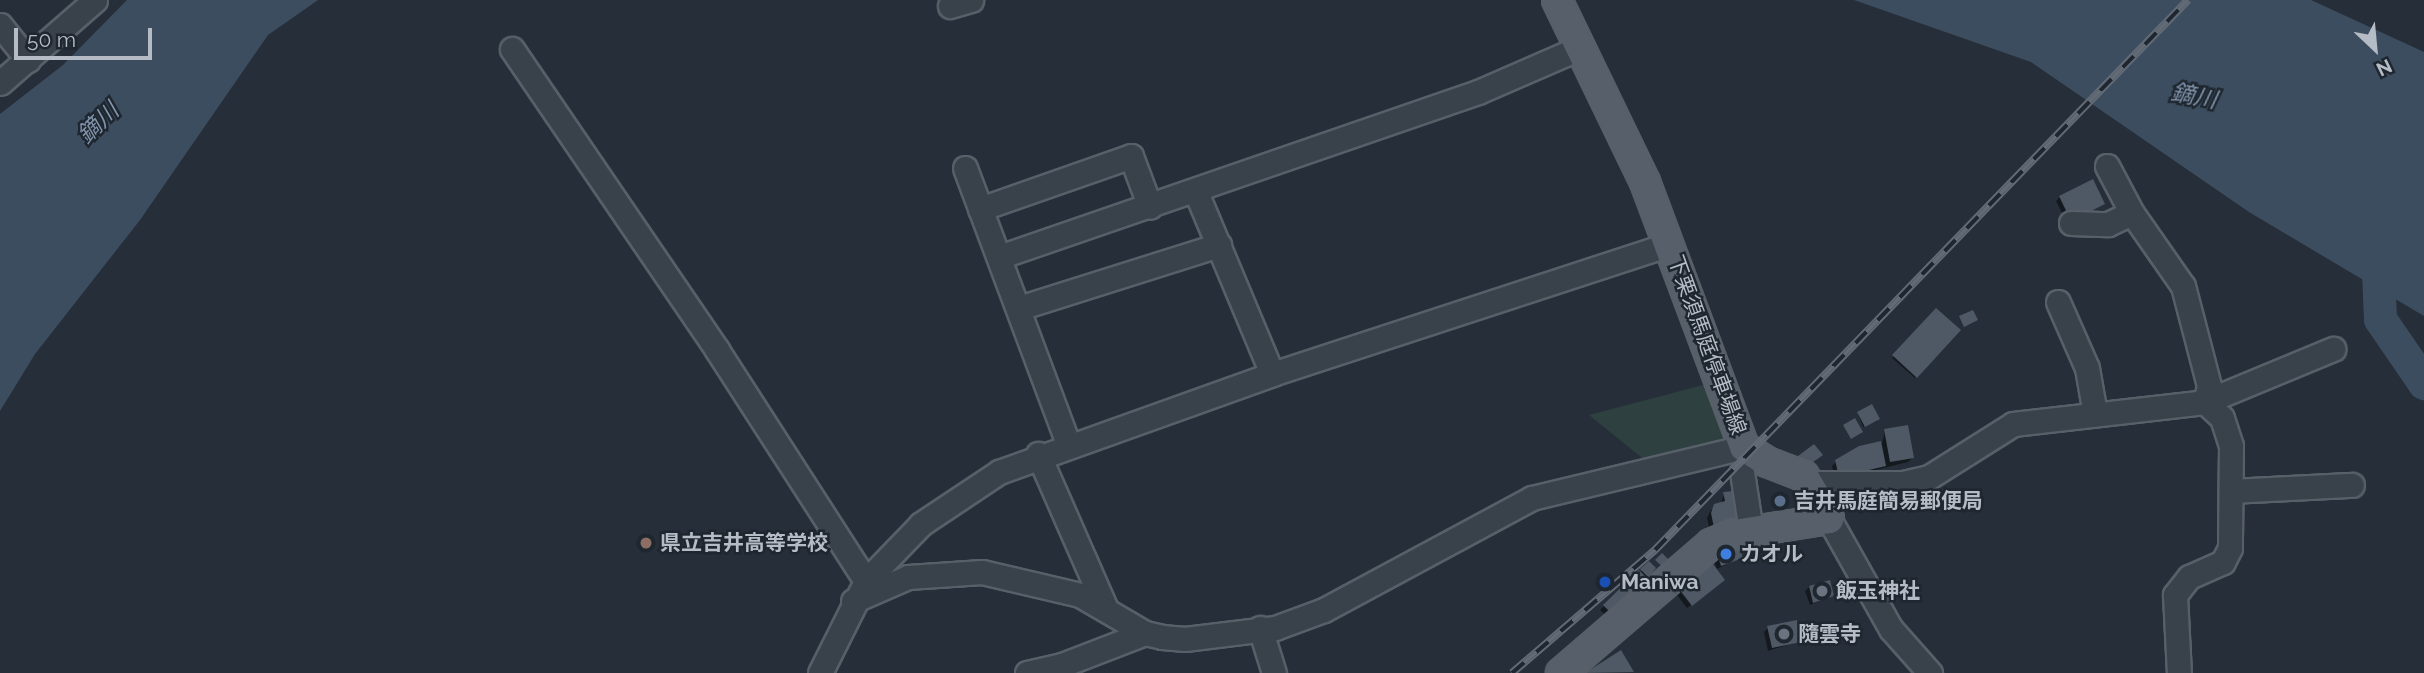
<!DOCTYPE html>
<html>
<head>
<meta charset="utf-8">
<style>
	body { margin:0 }
	#map { position:relative; width:2424px; height:673px; overflow:hidden; background:#262f39; font-family:Raleway,"Noto Sans JP",sans-serif }
	div>[style] { position:absolute }
	.green>* { inset:0; background:#2e4040 }
	.water>* { inset:0; background:#3d4d60 }
	.shadow>* { inset:0; background:#0007 }
	.river>* { height:33px; margin:-16.5px; padding:0 16.5px; transform-origin:16.5px; border-radius:16.5px; background:#3d4d60 }
	.building>* { inset:0; background:#4e5965 }
	.roads { filter:drop-shadow(2px 0 #575f68) drop-shadow(-2px 0 #575f68) drop-shadow(0 2px #575f68) drop-shadow(0 -2px #575f68) }
	.minor>* { height:23px; margin:-11.5px; padding:0 11.5px; transform-origin:11.5px; border-radius:11.5px; background:#39414a }
	.major>* { height:28px; margin:-14px; padding:0 14px; transform-origin:14px; border-radius:14px; background:#57606a }
	.rail>* { height:8px; margin-top:-4px; transform-origin:0; background:repeating-linear-gradient(90deg,#1e262f 0 16px,#616a75 0 32px); box-sizing:border-box; border-block:2px solid #616a75 }
	.dots>* { width:19px; height:19px; translate:-50% -50%; box-sizing:border-box; border:4px solid #1e262f; border-radius:50% }
	span { translate:-50% -50%; white-space:nowrap; text-align:center; line-height:1.15; -webkit-text-stroke:5px #1e262f; paint-order:stroke }
	.street-label { font-size:21px; color:#b5bcc5 }
	.poi-label { font-size:21px; color:#b5bcc5; font-weight:700 }
	.left { translate:0 -50%; text-align:left }
	.water-label { font-size:23px; color:#8093aa; font-style:italic }
	.north { position:absolute; left:2340px; top:14px; width:70px; height:70px; -webkit-text-stroke:5px #1e262f; paint-order:stroke; rotate:154deg; font-size:19px; font-weight:700; line-height:28px; text-align:center; color:#b5bcc5 }
	.north::after { content:''; display:block; margin:auto; width:24px; height:32px; background:#b5bcc5; clip-path:polygon(50% 0,100% 100%,50% 72%,0 100%) }
	.scale { position:absolute; left:14px; top:28px; width:138px; height:32px; box-sizing:border-box; border:4px solid #b5bcc5; border-top:0; padding-left:9px; font-size:21px; line-height:24px; white-space:nowrap; color:#b5bcc5; -webkit-text-stroke:5px #1e262f; paint-order:stroke }
</style>
</head>
<body>
<div id="map">
	<div class="green">
		<div style="clip-path:polygon(1711px 383px,1730px 442px,1646px 461px,1589px 415px)"></div>
	</div>
	<div class="water">
		<div style="clip-path:polygon(127px 0,318px 0,268px 35px,140px 220px,35px 354px,0 411px,0 114px,63px 65px)"></div>
		<div style="clip-path:polygon(1854px 0,2311px 0,2424px 52px,2424px 316px,2249px 212px,2031px 62px)"></div>
	</div>
	<div class="shadow">
		<div style="clip-path:polygon(2060px 197px,2103px 204px,2067px 223px,2056px 201px)"></div>
		<div style="clip-path:polygon(1936px 310px,1958px 330px,1915px 378px,1892px 358px)"></div>
		<div style="clip-path:polygon(1858px 413px,1877px 421px,1863px 427px)"></div>
		<div style="clip-path:polygon(1885px 431px,1912px 458px,1908px 462px,1835px 480px,1832px 466px,1836px 462px,1882px 443px)"></div>
		<div style="clip-path:polygon(1733px 493px,1711px 536px,1707px 518px,1711px 510px,1721px 504px,1724px 494px)"></div>
		<div style="clip-path:polygon(1717px 555px,1741px 557px,1717px 569px,1713px 559px)"></div>
		<div style="clip-path:polygon(1649px 564px,1654px 568px,1611px 620px,1600px 610px)"></div>
		<div style="clip-path:polygon(1719px 584px,1687px 608px,1670px 586px)"></div>
		<div style="clip-path:polygon(1809px 587px,1832px 596px,1810px 605px,1805px 591px)"></div>
		<div style="clip-path:polygon(1768px 628px,1800px 641px,1768px 651px,1764px 632px)"></div>
	</div>
	<div class="river">
		<div style="left:2377px;top:245px;width:74px;rotate:87.7deg"></div>
		<div style="left:2380px;top:319px;width:78px;rotate:55.5deg"></div>
	</div>
	<div class="building">
		<div style="clip-path:polygon(2093px 179px,2105px 204px,2071px 221px,2059px 196px)"></div>
		<div style="clip-path:polygon(1936px 308px,1961px 330px,1917px 378px,1892px 355px)"></div>
		<div style="clip-path:polygon(1973px 310px,1978px 320px,1964px 327px,1959px 316px)"></div>
		<div style="clip-path:polygon(1872px 404px,1880px 419px,1865px 427px,1857px 412px)"></div>
		<div style="clip-path:polygon(1855px 418px,1863px 432px,1851px 439px,1843px 425px)"></div>
		<div style="clip-path:polygon(1908px 425px,1914px 458px,1890px 462px,1884px 429px)"></div>
		<div style="clip-path:polygon(1881px 441px,1886px 466px,1839px 477px,1835px 460px,1859px 446px)"></div>
		<div style="clip-path:polygon(1814px 444px,1823px 455px,1802px 470px,1794px 459px)"></div>
		<div style="clip-path:polygon(1734px 491px,1742px 527px,1715px 533px,1711px 513px,1714px 504px,1725px 501px,1723px 492px)"></div>
		<div style="clip-path:polygon(1739px 545px,1743px 558px,1721px 566px,1717px 553px)"></div>
		<div style="clip-path:polygon(1662px 553px,1672px 563px,1665px 569px,1655px 560px)"></div>
		<div style="clip-path:polygon(1707px 556px,1725px 580px,1692px 606px,1673px 581px)"></div>
		<div style="clip-path:polygon(1649px 561px,1656px 568px,1648px 577px,1640px 569px)"></div>
		<div style="clip-path:polygon(1639px 570px,1652px 583px,1616px 618px,1603px 605px)"></div>
		<div style="clip-path:polygon(1830px 580px,1834px 596px,1813px 603px,1809px 586px)"></div>
		<div style="clip-path:polygon(1797px 620px,1801px 642px,1772px 648px,1767px 626px)"></div>
		<div style="clip-path:polygon(1621px 650px,1634px 672px,1585px 673px)"></div>
	</div>
	<div class="roads">
		<div class="minor">
			<div style="left:950px;top:6px;width:22px;rotate:-16deg"></div>
			<div style="left:0;top:25px;width:45px;rotate:51.3deg"></div>
			<div style="left:512px;top:49px;width:364px;rotate:55.7deg"></div>
			<div style="left:717px;top:350px;width:275px;rotate:57.2deg"></div>
			<div style="left:0;top:83px;width:126px;rotate:-41.1deg"></div>
			<div style="left:2107px;top:166px;width:53px;rotate:62deg"></div>
			<div style="left:2132px;top:213px;width:89px;rotate:55.1deg"></div>
			<div style="left:2183px;top:286px;width:103px;rotate:75.4deg"></div>
			<div style="left:2209px;top:386px;width:16px;rotate:104deg"></div>
			<div style="left:965px;top:168px;width:295px;rotate:69.5deg"></div>
			<div style="left:1196px;top:192px;width:197px;rotate:67.3deg"></div>
			<div style="left:980px;top:209px;width:160px;rotate:-19.3deg"></div>
			<div style="left:1131px;top:156px;width:54px;rotate:69.6deg"></div>
			<div style="left:2071px;top:223px;width:37px;rotate:2deg"></div>
			<div style="left:2108px;top:224px;width:26px;rotate:-25deg"></div>
			<div style="left:999px;top:257px;width:507px;rotate:-19.01deg"></div>
			<div style="left:1478px;top:92px;width:110px;rotate:-23.5deg"></div>
			<div style="left:2058px;top:302px;width:72px;rotate:66.3deg"></div>
			<div style="left:2087px;top:368px;width:47px;rotate:80.1deg"></div>
			<div style="left:1019px;top:308px;width:210px;rotate:-17.5deg"></div>
			<div style="left:2205px;top:402px;width:139px;rotate:-22.5deg"></div>
			<div style="left:1038px;top:454px;width:169px;rotate:66.3deg"></div>
			<div style="left:1742px;top:472px;width:60px;rotate:81.3deg"></div>
			<div style="left:1812px;top:483px;width:91px"></div>
			<div style="left:1903px;top:483px;width:27px;rotate:-13deg"></div>
			<div style="left:1929px;top:477px;width:99px;rotate:-32.2deg"></div>
			<div style="left:2013px;top:424px;width:193px;rotate:-6.5deg"></div>
			<div style="left:2205px;top:402px;width:23px;rotate:43deg"></div>
			<div style="left:2222px;top:418px;width:29px;rotate:72deg"></div>
			<div style="left:2231px;top:446px;width:102px;rotate:90.6deg"></div>
			<div style="left:2230px;top:548px;width:16px;rotate:117deg"></div>
			<div style="left:2223px;top:562px;width:37px;rotate:156deg"></div>
			<div style="left:2189px;top:577px;width:23px;rotate:128deg"></div>
			<div style="left:2175px;top:595px;width:78px;rotate:87.1deg"></div>
			<div style="left:2232px;top:491px;width:120px;rotate:-2.9deg"></div>
			<div style="left:1829px;top:519px;width:126px;rotate:60.6deg"></div>
			<div style="left:1891px;top:629px;width:59px;rotate:48.4deg"></div>
			<div style="left:853px;top:601px;width:60px;rotate:-23.6deg"></div>
			<div style="left:908px;top:577px;width:74px;rotate:-3.9deg"></div>
			<div style="left:982px;top:572px;width:101px;rotate:13.2deg"></div>
			<div style="left:1080px;top:595px;width:75px;rotate:30.3deg"></div>
			<div style="left:1145px;top:633px;width:17px;rotate:13deg"></div>
			<div style="left:1162px;top:637px;width:23px;rotate:5deg"></div>
			<div style="left:1185px;top:639px;width:91px;rotate:-7deg"></div>
			<div style="left:1275px;top:628px;width:52px;rotate:-20.2deg"></div>
			<div style="left:1324px;top:610px;width:236px;rotate:-28.3deg"></div>
			<div style="left:1532px;top:498px;width:218px;rotate:-13.5deg"></div>
			<div style="left:1260px;top:628px;width:47px;rotate:72.7deg"></div>
			<div style="left:820px;top:673px;width:103px;rotate:-63.4deg"></div>
			<div style="left:866px;top:581px;width:79px;rotate:-46deg"></div>
			<div style="left:921px;top:524px;width:94px;rotate:-33.7deg"></div>
			<div style="left:999px;top:472px;width:290px;rotate:-19.7deg"></div>
			<div style="left:1272px;top:374px;width:418px;rotate:-18.1deg"></div>
			<div style="left:1027px;top:673px;width:36px;rotate:-13deg"></div>
			<div style="left:1062px;top:665px;width:89px;rotate:-21.1deg"></div>
		</div>
		<div class="major">
			<div style="left:1557px;top:0;width:202px;rotate:64.2deg"></div>
			<div style="left:1645px;top:182px;width:283px;rotate:69.5deg"></div>
			<div style="left:1744px;top:447px;width:27px;rotate:33deg"></div>
			<div style="left:1767px;top:462px;width:40px;rotate:21deg"></div>
			<div style="left:1804px;top:476px;width:50px;rotate:59.8deg"></div>
			<div style="left:1829px;top:519px;width:96px;rotate:171deg"></div>
			<div style="left:1734px;top:534px;width:25px;rotate:157deg"></div>
			<div style="left:1711px;top:544px;width:198px;rotate:139.3deg"></div>
		</div>
	</div>
	<div class="rail">
		<div style="left:1512px;top:673px;width:189px;rotate:-40.7deg"></div>
		<div style="left:1655px;top:550px;width:766px;rotate:-45.9deg"></div>
	</div>
	<div class="dots">
		<div style="left:1780px;top:501px;background:#5c6f8a"></div>
		<div style="left:646px;top:543px;background:#8d6e63"></div>
		<div style="left:1726px;top:554px;background:#3f7fe0"></div>
		<div style="left:1605px;top:582px;background:#1a4fb4"></div>
		<div style="left:1822px;top:591px;background:#6b7280"></div>
		<div style="left:1784px;top:634px;background:#6b7280"></div>
	</div>
	<div class="street-label">
		<span style="left:1707px;top:345px;rotate:70deg">下栗須馬庭停車場線</span>
	</div>
	<div class="poi-label">
		<span class="left" style="left:1794px;top:501px">吉井馬庭簡易郵便局</span>
		<span class="left" style="left:660px;top:543px">県立吉井高等学校</span>
		<span class="left" style="left:1740px;top:554px">カオル</span>
		<span class="left" style="left:1621px;top:582px">Maniwa</span>
		<span class="left" style="left:1836px;top:591px">飯玉神社</span>
		<span class="left" style="left:1798px;top:634px">隨雲寺</span>
	</div>
	<div class="water-label">
		<span style="left:2194px;top:96px;rotate:11deg">鏑川</span>
		<span style="left:98px;top:123px;rotate:-44deg">鏑川</span>
	</div>
	<div class="north">N</div>
	<div class="scale">50 m</div>
</div>
</body>
</html>
